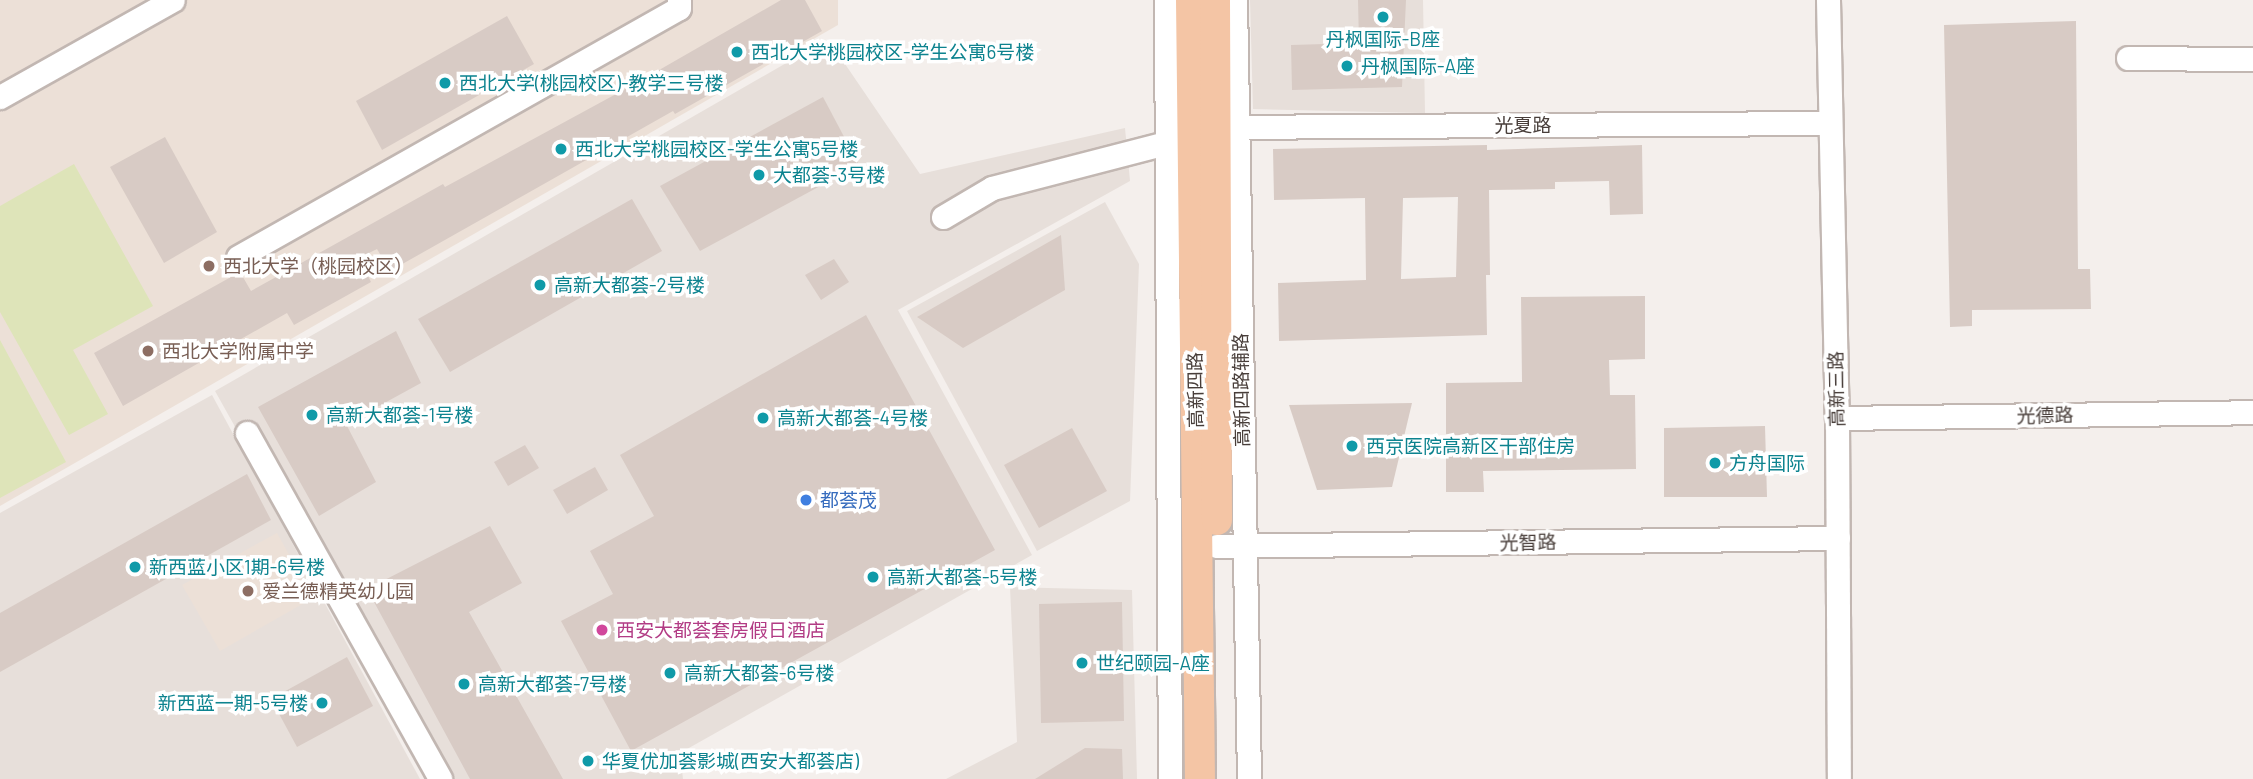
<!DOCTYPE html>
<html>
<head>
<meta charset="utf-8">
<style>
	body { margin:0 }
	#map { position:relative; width:2253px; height:779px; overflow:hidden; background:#f4efec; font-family:Barlow,"Noto Sans SC",sans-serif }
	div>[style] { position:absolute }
	.residential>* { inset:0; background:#e7dfda }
	.education>* { inset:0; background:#ece0d7 }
	.green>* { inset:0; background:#dee4b9 }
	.building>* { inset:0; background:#d8cbc5 }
	.roads { filter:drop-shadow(2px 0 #c2b7b2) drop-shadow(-2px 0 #c2b7b2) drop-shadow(0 2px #c2b7b2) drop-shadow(0 -2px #c2b7b2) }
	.minor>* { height:23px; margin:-11.5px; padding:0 11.5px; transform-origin:11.5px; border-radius:11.5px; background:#fff }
	.major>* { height:30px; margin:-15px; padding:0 15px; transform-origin:15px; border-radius:15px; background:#f4c5a5 }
	.dots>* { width:19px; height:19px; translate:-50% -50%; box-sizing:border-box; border:4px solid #fff; border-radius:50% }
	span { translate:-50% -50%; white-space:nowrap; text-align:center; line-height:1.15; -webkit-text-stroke:7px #fff; paint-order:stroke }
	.culture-label { font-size:19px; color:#0d838f }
	.left { translate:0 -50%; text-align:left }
	.right { translate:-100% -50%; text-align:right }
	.street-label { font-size:19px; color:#483e3a }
	.education-label { font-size:19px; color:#785e54 }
	.shop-label { font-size:19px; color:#366cbe }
	.hotel-label { font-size:19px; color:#b23c85 }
</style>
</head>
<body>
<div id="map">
	<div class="residential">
		<div style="clip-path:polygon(1250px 0,1423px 0,1425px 113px,1253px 109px)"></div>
		<div style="clip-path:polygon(828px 39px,920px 174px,1125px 128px,1130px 181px,898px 310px,1032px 555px,680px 753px,683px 779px,432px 779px,215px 391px)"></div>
		<div style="clip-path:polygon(1105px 202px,1139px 264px,1130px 501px,1037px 551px,907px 311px)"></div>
		<div style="clip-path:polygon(212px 395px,420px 779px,0 779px,0 513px)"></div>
		<div style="clip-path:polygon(1010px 587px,1132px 590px,1137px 779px,946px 779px,1017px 742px)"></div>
	</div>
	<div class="education">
		<div style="clip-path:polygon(0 0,838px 0,838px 25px,0 506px)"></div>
		<div style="clip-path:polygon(277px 533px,313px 598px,220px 651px,182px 585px)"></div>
	</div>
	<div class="green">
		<div style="clip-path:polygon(74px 164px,153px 306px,73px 350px,108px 414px,69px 435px,0 312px,0 206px)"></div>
		<div style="clip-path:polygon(0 340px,66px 462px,0 498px)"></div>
	</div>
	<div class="building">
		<div style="clip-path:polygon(781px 0,805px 0,822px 31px,675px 114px,673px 111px,390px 271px,377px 249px,359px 258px,371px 282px,294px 325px,287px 313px,123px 406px,94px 353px,240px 272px,251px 291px,443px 184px,445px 187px,640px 81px)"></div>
		<div style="clip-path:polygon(1358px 0,1406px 0,1402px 87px,1292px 90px,1291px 45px,1359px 43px)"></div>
		<div style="clip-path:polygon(507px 16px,534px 64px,382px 150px,356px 101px)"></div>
		<div style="clip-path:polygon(2076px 21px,2078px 269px,2090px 269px,2091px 309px,1972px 310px,1972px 326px,1950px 327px,1944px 25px)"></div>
		<div style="clip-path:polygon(823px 97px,859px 165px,700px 251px,660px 186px)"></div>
		<div style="clip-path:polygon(165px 137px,217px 232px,164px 263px,110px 167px)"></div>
		<div style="clip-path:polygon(evenodd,1487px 145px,1487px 150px,1642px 145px,1643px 214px,1610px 215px,1609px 181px,1555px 182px,1555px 189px,1489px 190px,1490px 275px,1486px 275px,1487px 335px,1279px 341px,1278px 283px,1366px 280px,1365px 198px,1274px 200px,1273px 149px,1487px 145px,1458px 197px,1456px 277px,1401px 279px,1403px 198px,1458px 197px)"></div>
		<div style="clip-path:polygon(632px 199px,662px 251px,450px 372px,418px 319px)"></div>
		<div style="clip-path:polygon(1061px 235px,1065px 290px,963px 348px,917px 317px)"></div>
		<div style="clip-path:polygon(834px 259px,849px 282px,821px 300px,805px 275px)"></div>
		<div style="clip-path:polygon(1645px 296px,1645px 359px,1609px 360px,1610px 395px,1635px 395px,1636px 469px,1483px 471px,1484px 492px,1446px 492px,1446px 383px,1522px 382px,1521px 297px)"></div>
		<div style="clip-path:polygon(866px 315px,995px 550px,631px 751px,561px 621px,613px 594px,590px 551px,654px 516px,620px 455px)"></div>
		<div style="clip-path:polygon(396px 331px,421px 383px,346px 424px,376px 482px,319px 516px,258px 407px)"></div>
		<div style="clip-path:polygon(1412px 403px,1392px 487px,1317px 490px,1289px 405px)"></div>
		<div style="clip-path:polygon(1765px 426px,1767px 497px,1664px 497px,1664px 428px)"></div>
		<div style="clip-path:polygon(1072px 428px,1107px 491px,1039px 528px,1004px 465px)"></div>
		<div style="clip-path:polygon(525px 445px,539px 468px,508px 486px,494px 462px)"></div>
		<div style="clip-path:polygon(595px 467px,608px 490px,567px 514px,553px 490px)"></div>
		<div style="clip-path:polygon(247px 474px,271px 520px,0 672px,0 613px)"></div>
		<div style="clip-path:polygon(490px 526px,522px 583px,469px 612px,563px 779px,470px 779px,367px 589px)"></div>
		<div style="clip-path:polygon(1122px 602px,1124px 721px,1041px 723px,1039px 604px)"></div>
		<div style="clip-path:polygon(347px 657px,373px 706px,297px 747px,271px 699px)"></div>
		<div style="clip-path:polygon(1085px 748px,1122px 749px,1123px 779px,1035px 779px)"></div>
	</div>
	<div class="roads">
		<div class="minor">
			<div style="left:1166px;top:0;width:779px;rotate:89.71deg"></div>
			<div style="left:1235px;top:0;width:779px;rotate:88.97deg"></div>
			<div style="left:1828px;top:0;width:418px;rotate:88.8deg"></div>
			<div style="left:1837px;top:418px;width:361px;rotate:89.7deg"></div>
			<div style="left:2128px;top:58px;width:125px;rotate:0.5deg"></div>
			<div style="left:0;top:97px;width:198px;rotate:-29.3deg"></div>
			<div style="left:1222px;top:127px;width:608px;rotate:-0.38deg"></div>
			<div style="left:943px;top:217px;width:57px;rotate:-30.6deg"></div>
			<div style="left:992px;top:188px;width:195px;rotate:-14.5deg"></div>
			<div style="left:238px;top:257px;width:506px;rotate:-29.45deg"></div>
			<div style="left:679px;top:8px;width:8px;rotate:-90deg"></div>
			<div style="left:1837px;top:418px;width:416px;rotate:-0.8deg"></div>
			<div style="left:247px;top:433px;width:396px;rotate:60.8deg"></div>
			<div style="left:1217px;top:546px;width:621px;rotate:-0.74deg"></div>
		</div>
		<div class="major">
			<div style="left:1191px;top:0;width:779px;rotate:89.34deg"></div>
			<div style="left:1215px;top:0;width:520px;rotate:89.78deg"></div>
		</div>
	</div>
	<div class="dots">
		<div style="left:1383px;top:17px;background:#0f9aa8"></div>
		<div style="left:737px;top:52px;background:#0f9aa8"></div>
		<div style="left:1347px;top:66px;background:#0f9aa8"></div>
		<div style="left:445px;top:83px;background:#0f9aa8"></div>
		<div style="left:561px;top:149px;background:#0f9aa8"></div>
		<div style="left:759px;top:175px;background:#0f9aa8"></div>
		<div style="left:209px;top:266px;background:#8d6e63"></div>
		<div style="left:540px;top:285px;background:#0f9aa8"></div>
		<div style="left:148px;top:351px;background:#8d6e63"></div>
		<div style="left:312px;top:415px;background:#0f9aa8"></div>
		<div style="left:763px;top:418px;background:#0f9aa8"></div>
		<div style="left:1352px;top:446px;background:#0f9aa8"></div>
		<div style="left:1715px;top:463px;background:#0f9aa8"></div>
		<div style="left:806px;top:500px;background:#3f7fe0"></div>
		<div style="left:135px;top:567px;background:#0f9aa8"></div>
		<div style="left:873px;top:577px;background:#0f9aa8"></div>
		<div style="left:248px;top:591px;background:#8d6e63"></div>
		<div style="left:602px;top:630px;background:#d1479c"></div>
		<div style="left:1082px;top:663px;background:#0f9aa8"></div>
		<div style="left:670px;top:673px;background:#0f9aa8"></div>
		<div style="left:464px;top:684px;background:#0f9aa8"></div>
		<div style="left:322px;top:703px;background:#0f9aa8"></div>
		<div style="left:588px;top:761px;background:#0f9aa8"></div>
	</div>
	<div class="culture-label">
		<span style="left:1383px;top:39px">丹枫国际-B座</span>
		<span class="left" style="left:751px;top:52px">西北大学桃园校区-学生公寓6号楼</span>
		<span class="left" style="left:1361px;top:66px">丹枫国际-A座</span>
		<span class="left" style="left:459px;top:83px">西北大学(桃园校区)-教学三号楼</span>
		<span class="left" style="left:575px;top:149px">西北大学桃园校区-学生公寓5号楼</span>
		<span class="left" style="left:773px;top:175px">大都荟-3号楼</span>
		<span class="left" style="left:554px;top:285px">高新大都荟-2号楼</span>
		<span class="left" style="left:326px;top:415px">高新大都荟-1号楼</span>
		<span class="left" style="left:777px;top:418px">高新大都荟-4号楼</span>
		<span class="left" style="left:1366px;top:446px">西京医院高新区干部住房</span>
		<span class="left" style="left:1729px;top:463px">方舟国际</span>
		<span class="left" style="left:149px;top:567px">新西蓝小区1期-6号楼</span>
		<span class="left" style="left:887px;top:577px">高新大都荟-5号楼</span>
		<span class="left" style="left:1096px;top:663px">世纪颐园-A座</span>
		<span class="left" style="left:684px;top:673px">高新大都荟-6号楼</span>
		<span class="left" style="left:478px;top:684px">高新大都荟-7号楼</span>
		<span class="right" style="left:308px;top:703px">新西蓝一期-5号楼</span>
		<span class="left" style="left:602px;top:761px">华夏优加荟影城(西安大都荟店)</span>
	</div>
	<div class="street-label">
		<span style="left:1523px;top:125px">光夏路</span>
		<span style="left:1836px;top:389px;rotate:-91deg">高新三路</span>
		<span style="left:1195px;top:390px;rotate:-91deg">高新四路</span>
		<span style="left:1241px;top:390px;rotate:-91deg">高新四路辅路</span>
		<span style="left:2045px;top:415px;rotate:-1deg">光德路</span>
		<span style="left:1528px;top:542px;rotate:-1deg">光智路</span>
	</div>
	<div class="education-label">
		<span class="left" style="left:223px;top:266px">西北大学（桃园校区）</span>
		<span class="left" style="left:162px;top:351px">西北大学附属中学</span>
		<span class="left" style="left:262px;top:591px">爱兰德精英幼儿园</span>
	</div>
	<div class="shop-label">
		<span class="left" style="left:820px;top:500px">都荟茂</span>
	</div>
	<div class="hotel-label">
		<span class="left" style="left:616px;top:630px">西安大都荟套房假日酒店</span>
	</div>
</div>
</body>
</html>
